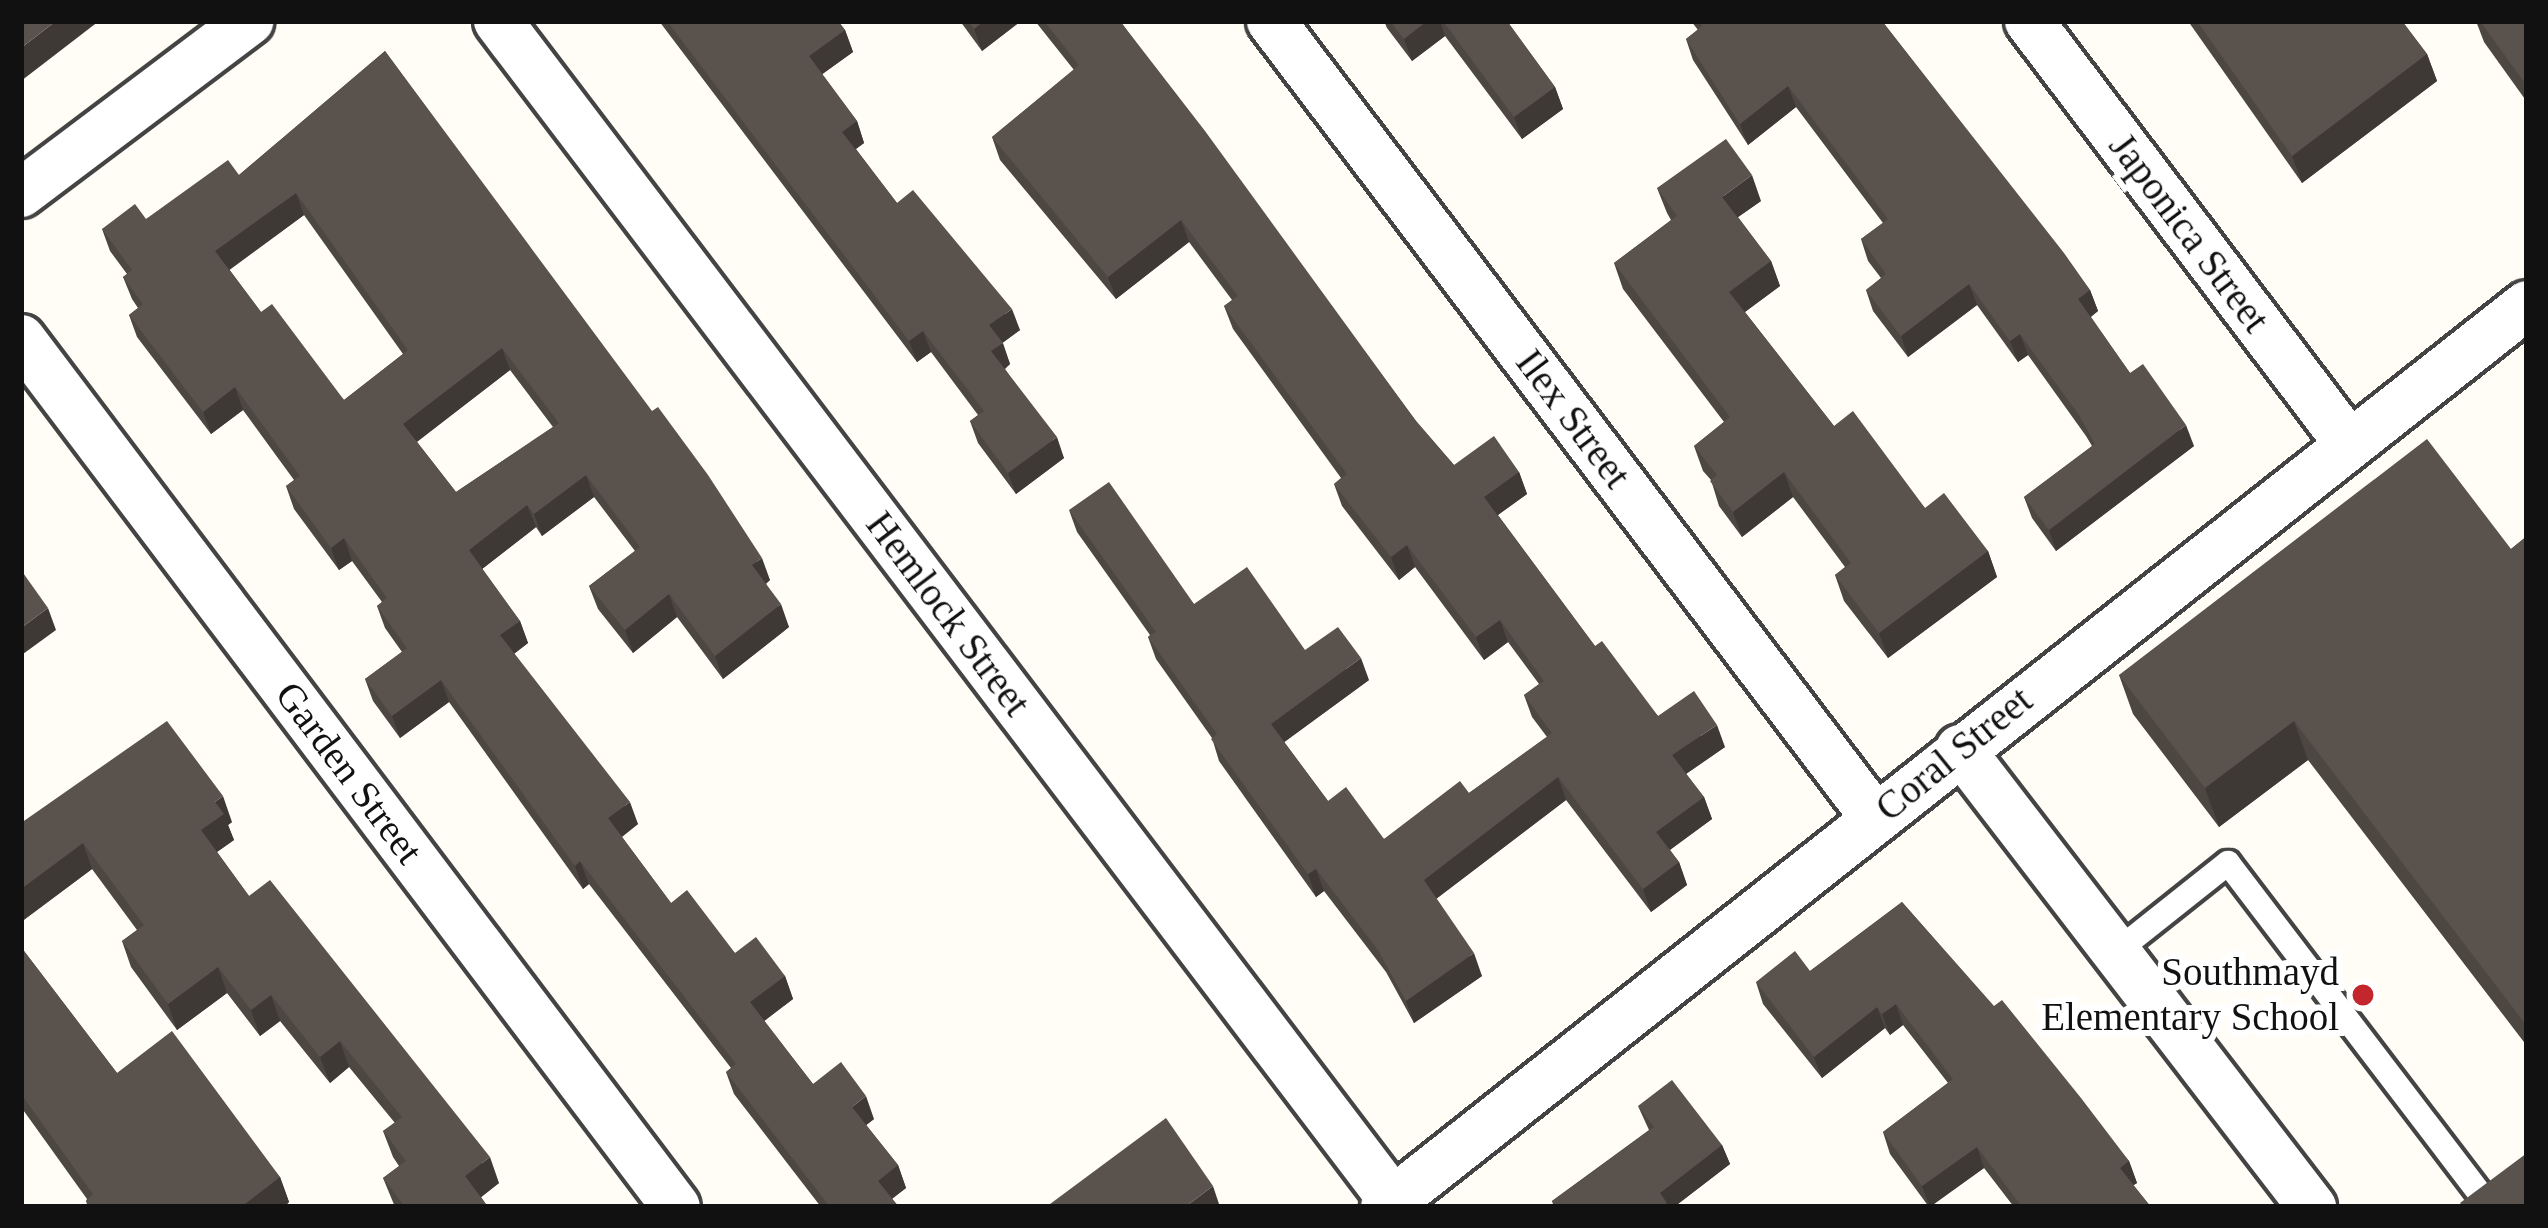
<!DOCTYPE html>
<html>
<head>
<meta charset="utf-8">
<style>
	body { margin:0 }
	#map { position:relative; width:2548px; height:1228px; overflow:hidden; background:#fffdf5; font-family:"Times New Roman",serif }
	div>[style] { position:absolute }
	.roads { filter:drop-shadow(3px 0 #444) drop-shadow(-3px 0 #444) drop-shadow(0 3px #444) drop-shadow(0 -3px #444) }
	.lane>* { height:24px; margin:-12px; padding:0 12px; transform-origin:12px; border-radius:12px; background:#fff }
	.street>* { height:48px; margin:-24px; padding:0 24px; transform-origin:24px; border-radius:24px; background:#fff }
	.wall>* { inset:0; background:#4d4742 }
	.shaded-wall>* { inset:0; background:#3f3936 }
	.building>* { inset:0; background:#5a524d }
	.dots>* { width:33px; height:33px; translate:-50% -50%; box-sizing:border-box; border:6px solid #fff; border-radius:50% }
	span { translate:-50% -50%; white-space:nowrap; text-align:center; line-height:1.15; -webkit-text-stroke:12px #fff; paint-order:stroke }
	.street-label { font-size:39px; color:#111 }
	.poi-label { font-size:39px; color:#111 }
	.right { translate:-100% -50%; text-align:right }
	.frame { position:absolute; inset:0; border:24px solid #111; pointer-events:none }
</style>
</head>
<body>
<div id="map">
	<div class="roads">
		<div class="lane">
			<div style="left:2116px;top:952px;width:143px;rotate:-38.5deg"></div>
			<div style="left:2228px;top:863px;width:432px;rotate:52.7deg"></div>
		</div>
		<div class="street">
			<div style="left:498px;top:21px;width:1489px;rotate:52.81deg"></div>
			<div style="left:1271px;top:21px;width:1000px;rotate:52.84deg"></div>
			<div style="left:2029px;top:21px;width:530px;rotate:52.89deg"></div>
			<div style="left:21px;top:193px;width:286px;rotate:-37deg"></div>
			<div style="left:21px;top:339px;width:1087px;rotate:52.96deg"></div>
			<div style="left:1960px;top:749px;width:578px;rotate:52.46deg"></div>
			<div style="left:1385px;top:1207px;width:1455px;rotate:-38.3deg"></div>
		</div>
	</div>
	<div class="wall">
		<div style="clip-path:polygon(659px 21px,838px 21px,845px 30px,853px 52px,822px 74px,857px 121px,864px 143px,856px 149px,897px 203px,1020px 330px,1002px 343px,1010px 364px,1005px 369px,1064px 458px,1016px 494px,978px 443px,970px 421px,978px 415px,931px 352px,917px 362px)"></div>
		<div style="clip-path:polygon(960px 21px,1021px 21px,982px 51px)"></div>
		<div style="clip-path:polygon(1035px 21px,1120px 21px,1416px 421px,1454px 465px,1519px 472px,1527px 494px,1498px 515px,1595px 646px,1658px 716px,1725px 747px,1686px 774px,1704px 797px,1712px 819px,1670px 850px,1679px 862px,1687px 885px,1651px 912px,1566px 800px,1436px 899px,1482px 976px,1414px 1023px,1386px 972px,1324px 891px,1316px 897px,1219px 761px,1212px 738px,1156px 659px,1148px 637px,1150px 635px,1077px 532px,1069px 510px,1194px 604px,1305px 650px,1369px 680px,1284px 742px,1328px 801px,1384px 839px,1469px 793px,1547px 737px,1532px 717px,1524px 695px,1539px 684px,1508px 642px,1484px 660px,1415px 567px,1399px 580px,1342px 506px,1334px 484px,1341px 478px,1233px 329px,1224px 306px,1232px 300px,1189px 242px,1116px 299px,1000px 160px,992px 137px,1074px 70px)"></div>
		<div style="clip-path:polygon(1384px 21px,1507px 21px,1555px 87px,1563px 109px,1522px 139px,1445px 36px,1412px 61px,1387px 28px)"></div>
		<div style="clip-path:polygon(1691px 21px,1882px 21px,2090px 290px,2098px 311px,2091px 317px,2130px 373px,2194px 446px,2056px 551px,2032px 518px,2024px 497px,2092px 446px,2086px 436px,2028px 355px,2018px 362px,1977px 305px,1908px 357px,1873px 311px,1866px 290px,1881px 278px,1868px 261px,1861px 239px,1883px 223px,1796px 107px,1748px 145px,1693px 60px,1686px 39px,1698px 30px)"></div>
		<div style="clip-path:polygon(2188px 21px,2402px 21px,2427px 54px,2437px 81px,2302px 183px)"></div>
		<div style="clip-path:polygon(2476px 21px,2527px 21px,2527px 102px,2484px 42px)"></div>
		<div style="clip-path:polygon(evenodd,385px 51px,770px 580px,766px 584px,789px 627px,723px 679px,677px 617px,633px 653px,598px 609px,589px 586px,635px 551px,594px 497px,542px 536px,536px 527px,482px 569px,520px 621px,528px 643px,514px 654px,638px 824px,622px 837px,671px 903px,735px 953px,785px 976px,793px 999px,764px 1021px,813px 1084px,874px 1119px,866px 1125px,898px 1165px,906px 1188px,892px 1199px,899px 1207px,821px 1207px,734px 1094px,726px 1072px,731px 1068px,589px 884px,583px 889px,449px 702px,400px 738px,373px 701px,365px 679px,402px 652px,385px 628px,377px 606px,382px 602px,352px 561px,339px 570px,294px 509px,286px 486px,294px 480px,243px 410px,211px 434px,137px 337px,129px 315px,138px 308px,132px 299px,123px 277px,127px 274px,110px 251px,102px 229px,146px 219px,239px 175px,385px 51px,304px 215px,403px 354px,344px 400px,261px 312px,229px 269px,304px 215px,385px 51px,510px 370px,553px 427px,456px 492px,417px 442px,510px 370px)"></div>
		<div style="clip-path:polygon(1657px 188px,1761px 201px,1738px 217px,1771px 261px,1780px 286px,1745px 312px,1834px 426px,1925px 508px,1988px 551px,1997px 577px,1888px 658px,1844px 601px,1835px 575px,1845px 567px,1793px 497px,1742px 537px,1719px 506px,1711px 480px,1703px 471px,1694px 446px,1724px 422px,1623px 289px,1614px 263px,1671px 220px,1667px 213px)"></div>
		<div style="clip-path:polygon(2527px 536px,2527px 1046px,2308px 760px,2219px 827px,2133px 714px,2119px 675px,2511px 549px)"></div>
		<div style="clip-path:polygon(232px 822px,228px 825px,234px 840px,217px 852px,249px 896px,499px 1183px,481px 1197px,488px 1207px,395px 1207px,383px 1178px,399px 1166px,393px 1157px,383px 1131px,395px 1123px,349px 1067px,330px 1083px,280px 1021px,260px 1036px,227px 993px,177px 1030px,131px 967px,122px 941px,137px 930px,92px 869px,21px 922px,21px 823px)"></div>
		<div style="clip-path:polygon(1902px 902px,2129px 1161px,2137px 1183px,2133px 1185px,2151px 1207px,2014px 1207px,1984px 1168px,1929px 1207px,1890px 1154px,1883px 1132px,1948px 1083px,1903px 1025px,1890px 1035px,1885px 1028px,1822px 1078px,1763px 1004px,1756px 982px,1810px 971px)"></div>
		<div style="clip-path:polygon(21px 947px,117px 1073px,280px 1177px,289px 1202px,284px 1207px,88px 1207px,86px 1201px,87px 1199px,21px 1107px)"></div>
		<div style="clip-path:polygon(1638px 1106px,1722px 1145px,1730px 1164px,1674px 1207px,1554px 1207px,1552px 1201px,1649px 1130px)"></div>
	</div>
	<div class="shaded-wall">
		<div style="clip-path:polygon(56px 21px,99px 21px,21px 81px,21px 48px)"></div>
		<div style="clip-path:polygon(984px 21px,1021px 21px,982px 51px,974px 29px)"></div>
		<div style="clip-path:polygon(1427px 21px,1440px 21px,1445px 36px,1412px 61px,1404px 39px)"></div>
		<div style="clip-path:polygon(845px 30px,853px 52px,817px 78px,809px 56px)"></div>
		<div style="clip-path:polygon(2427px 54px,2437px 81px,2302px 183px,2292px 156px)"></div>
		<div style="clip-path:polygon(1788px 86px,1796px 107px,1748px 145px,1740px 124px)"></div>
		<div style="clip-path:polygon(1555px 87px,1563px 109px,1522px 139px,1514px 117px)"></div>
		<div style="clip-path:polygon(857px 121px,864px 143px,850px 153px,842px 132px)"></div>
		<div style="clip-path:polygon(1752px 175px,1761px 201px,1731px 222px,1722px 197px)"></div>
		<div style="clip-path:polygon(296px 193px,304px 215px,224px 274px,215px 251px)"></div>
		<div style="clip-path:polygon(1181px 220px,1189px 242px,1116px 299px,1108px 277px)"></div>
		<div style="clip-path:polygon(1771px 261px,1780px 286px,1738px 317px,1729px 292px)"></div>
		<div style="clip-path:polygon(1969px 284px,1977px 305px,1908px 357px,1901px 336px)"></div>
		<div style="clip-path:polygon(2090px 290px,2098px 311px,2086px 320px,2078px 299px)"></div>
		<div style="clip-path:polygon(1012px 309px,1020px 330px,997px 347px,989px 325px)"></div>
		<div style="clip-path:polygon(923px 331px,931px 352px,917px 362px,909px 341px)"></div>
		<div style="clip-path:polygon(2020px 334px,2028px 355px,2018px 362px,2010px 341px)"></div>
		<div style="clip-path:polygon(1003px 343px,1010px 364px,999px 373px,991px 351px)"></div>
		<div style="clip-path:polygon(502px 348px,510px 370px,411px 446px,403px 424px)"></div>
		<div style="clip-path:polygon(235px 387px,243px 410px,211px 434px,203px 412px)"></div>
		<div style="clip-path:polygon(2186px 425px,2194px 446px,2056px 551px,2049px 530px)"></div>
		<div style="clip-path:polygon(1057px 437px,1064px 458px,1016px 494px,1008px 473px)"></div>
		<div style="clip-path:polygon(1519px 472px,1527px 494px,1492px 519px,1484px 497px)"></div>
		<div style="clip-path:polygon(1784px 472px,1793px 497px,1742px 537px,1733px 512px)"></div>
		<div style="clip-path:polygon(586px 475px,594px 497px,542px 536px,534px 514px)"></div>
		<div style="clip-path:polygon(527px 505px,536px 527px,477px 573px,469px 550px)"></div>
		<div style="clip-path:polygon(344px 538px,352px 561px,339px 570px,331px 548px)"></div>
		<div style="clip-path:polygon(1407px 545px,1415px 567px,1399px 580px,1391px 557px)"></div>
		<div style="clip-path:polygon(1988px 551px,1997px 577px,1888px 658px,1879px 633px)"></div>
		<div style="clip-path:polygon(762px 558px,770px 580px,760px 588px,752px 565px)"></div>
		<div style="clip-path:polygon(669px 594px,677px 617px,633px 653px,625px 630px)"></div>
		<div style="clip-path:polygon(781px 604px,789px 627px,723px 679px,715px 656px)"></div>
		<div style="clip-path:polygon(48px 608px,56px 630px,23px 654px,21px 648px,21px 628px)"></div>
		<div style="clip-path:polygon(1500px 620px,1508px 642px,1484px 660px,1476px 637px)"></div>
		<div style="clip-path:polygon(520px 621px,528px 643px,508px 658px,500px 635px)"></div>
		<div style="clip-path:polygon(1361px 658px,1369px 680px,1279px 746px,1271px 724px)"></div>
		<div style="clip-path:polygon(441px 680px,449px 702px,400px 738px,392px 716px)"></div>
		<div style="clip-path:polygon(2294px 721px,2308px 760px,2219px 827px,2205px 788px)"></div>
		<div style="clip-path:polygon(1717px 725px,1725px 747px,1680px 778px,1672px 755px)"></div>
		<div style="clip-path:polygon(1558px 777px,1566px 800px,1432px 902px,1424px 880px)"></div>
		<div style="clip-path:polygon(223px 796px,232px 822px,228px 825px,234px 840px,211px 856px,201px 830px,215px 802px)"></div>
		<div style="clip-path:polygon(1704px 797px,1712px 819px,1664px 854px,1656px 832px)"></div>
		<div style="clip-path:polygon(630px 802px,638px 824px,616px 841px,608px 818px)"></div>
		<div style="clip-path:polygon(83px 843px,92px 869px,21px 922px,21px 889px)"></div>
		<div style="clip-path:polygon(580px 861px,589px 884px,583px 889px,575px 866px)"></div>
		<div style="clip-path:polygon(1679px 862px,1687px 885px,1651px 912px,1643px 889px)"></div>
		<div style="clip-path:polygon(1316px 869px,1324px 891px,1316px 897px,1308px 874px)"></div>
		<div style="clip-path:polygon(1474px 953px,1482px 976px,1414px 1023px,1406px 1001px)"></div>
		<div style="clip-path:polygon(218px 967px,227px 993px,177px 1030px,168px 1004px)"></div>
		<div style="clip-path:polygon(785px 976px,793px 999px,759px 1025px,750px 1002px)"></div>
		<div style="clip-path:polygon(271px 995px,280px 1021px,260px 1036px,251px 1010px)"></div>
		<div style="clip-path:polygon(1896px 1004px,1903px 1025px,1890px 1035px,1882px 1014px)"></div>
		<div style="clip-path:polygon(1877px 1007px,1885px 1028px,1822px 1078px,1814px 1057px)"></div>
		<div style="clip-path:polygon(340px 1041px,349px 1067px,330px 1083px,320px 1057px)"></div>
		<div style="clip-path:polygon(866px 1096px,874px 1119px,860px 1130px,852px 1107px)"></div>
		<div style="clip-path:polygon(1722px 1145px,1730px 1164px,1674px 1207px,1661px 1207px,1660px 1193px)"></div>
		<div style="clip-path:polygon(1977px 1147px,1984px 1168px,1930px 1207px,1922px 1186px)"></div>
		<div style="clip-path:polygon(490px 1157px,499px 1183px,475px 1202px,465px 1176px)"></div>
		<div style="clip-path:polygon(2129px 1161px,2137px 1183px,2128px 1189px,2120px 1168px)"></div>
		<div style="clip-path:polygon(898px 1165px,906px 1188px,886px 1203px,878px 1181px)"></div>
		<div style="clip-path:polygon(280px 1177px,289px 1202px,284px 1207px,241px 1207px)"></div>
		<div style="clip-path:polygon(1213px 1186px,1220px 1207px,1185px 1207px)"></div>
	</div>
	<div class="building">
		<div style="clip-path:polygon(21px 21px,56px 21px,21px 48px)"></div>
		<div style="clip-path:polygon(667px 21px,838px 21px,845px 30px,809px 56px,857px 121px,842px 132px,897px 203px,913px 190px,1012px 309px,989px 325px,1003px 343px,991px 351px,1057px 437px,1008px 473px,970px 421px,984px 411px,923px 331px,909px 341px)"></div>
		<div style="clip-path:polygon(968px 21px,984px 21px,974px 29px)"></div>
		<div style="clip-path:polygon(1044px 21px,1120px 21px,1205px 131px,1416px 421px,1454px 465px,1494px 436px,1519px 472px,1484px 497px,1595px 646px,1602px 641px,1658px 716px,1694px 691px,1717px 725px,1672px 755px,1704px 797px,1656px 832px,1679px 862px,1643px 889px,1558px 777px,1424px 880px,1474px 953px,1406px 1001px,1378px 950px,1316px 869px,1308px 874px,1211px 739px,1217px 734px,1148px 637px,1156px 632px,1069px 510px,1109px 482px,1194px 604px,1247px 567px,1305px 650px,1338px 627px,1361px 658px,1271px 724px,1328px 801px,1346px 787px,1384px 839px,1460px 781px,1469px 793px,1552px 733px,1524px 695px,1544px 681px,1500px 620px,1476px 637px,1407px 545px,1391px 557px,1334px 484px,1347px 474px,1224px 306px,1238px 296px,1181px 220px,1108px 277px,992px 137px,1079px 65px)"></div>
		<div style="clip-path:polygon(1390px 21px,1427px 21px,1404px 39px)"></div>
		<div style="clip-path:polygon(1443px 21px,1507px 21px,1555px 87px,1514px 117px)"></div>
		<div style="clip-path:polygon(1699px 21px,1882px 21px,2064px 253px,2090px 290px,2078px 299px,2130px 373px,2143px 364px,2186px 425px,2049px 530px,2024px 497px,2095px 444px,2079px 415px,2020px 334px,2010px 341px,1969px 284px,1901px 336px,1866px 290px,1886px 274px,1861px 239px,1888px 219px,1788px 86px,1740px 124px,1686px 39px,1702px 26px)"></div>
		<div style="clip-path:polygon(2197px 21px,2402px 21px,2427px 54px,2292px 156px)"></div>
		<div style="clip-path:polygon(2480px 21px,2527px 21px,2527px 86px)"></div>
		<div style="clip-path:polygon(evenodd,385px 51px,652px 411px,658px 407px,708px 475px,762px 558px,752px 565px,781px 604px,715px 656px,669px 594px,625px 630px,589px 586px,640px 547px,586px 475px,534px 514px,527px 505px,469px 550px,520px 621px,500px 635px,630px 802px,608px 818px,671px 903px,687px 890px,735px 953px,756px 937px,785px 976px,750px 1002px,813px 1084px,841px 1062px,866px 1096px,852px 1107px,898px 1165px,878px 1181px,899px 1207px,830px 1207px,726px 1072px,736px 1064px,580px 861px,575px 866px,441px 680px,392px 716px,365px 679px,407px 648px,377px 606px,387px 598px,344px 538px,331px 548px,286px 486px,300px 476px,235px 387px,203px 412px,129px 315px,143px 304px,123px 277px,132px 270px,102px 229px,135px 204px,146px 219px,228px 160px,239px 175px,385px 51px,296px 193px,408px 350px,344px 400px,272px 304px,261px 312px,215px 251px,296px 193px,385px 51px,502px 348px,559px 423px,456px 492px,403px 424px,502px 348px)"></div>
		<div style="clip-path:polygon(1726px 139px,1752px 175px,1722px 197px,1771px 261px,1729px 292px,1834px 426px,1853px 411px,1925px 508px,1944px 493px,1988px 551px,1879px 633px,1835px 575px,1851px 563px,1784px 472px,1733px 512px,1710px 481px,1717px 475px,1694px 446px,1730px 417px,1614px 263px,1677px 216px,1657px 188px)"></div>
		<div style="clip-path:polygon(2427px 439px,2511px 549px,2527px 536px,2527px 1026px,2294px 721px,2205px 788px,2119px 675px)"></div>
		<div style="clip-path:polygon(21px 570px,48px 608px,21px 628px)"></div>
		<div style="clip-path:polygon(167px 721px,223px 796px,215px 802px,224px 814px,201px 830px,249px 896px,270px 880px,490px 1157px,465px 1176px,488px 1207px,405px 1207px,383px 1178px,406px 1161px,383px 1131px,402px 1117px,340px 1041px,320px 1057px,271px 995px,251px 1010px,218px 967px,168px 1004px,122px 941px,144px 925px,83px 843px,21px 889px,21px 823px)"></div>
		<div style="clip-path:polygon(1902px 902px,1994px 1006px,2002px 1000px,2081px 1098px,2129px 1161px,2120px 1168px,2151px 1207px,2022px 1207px,1977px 1147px,1922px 1186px,1883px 1132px,1953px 1079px,1896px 1004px,1882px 1014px,1877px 1007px,1814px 1057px,1756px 982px,1795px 951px,1810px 971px)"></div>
		<div style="clip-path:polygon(21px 947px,117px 1073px,172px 1031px,280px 1177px,241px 1207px,90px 1207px,86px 1201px,93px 1194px,21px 1094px)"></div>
		<div style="clip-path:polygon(1672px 1080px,1722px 1145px,1660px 1193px,1667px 1203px,1661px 1207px,1556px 1207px,1552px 1201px,1654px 1127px,1638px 1106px)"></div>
		<div style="clip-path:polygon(1166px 1118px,1213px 1186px,1185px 1207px,1046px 1207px)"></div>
		<div style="clip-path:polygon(2527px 1153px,2527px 1207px,2463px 1207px,2460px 1203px)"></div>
	</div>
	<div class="dots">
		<div style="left:2363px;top:995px;background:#c4262e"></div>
	</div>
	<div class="street-label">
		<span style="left:2189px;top:233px;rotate:53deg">Japonica Street</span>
		<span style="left:1573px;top:419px;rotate:53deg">Ilex Street</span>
		<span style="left:948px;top:614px;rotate:53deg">Hemlock Street</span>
		<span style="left:1954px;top:754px;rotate:-39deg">Coral Street</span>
		<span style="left:349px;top:773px;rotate:53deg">Garden Street</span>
	</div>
	<div class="poi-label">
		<span class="right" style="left:2339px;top:995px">Southmayd<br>Elementary School</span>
	</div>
	<div class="frame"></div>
</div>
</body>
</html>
